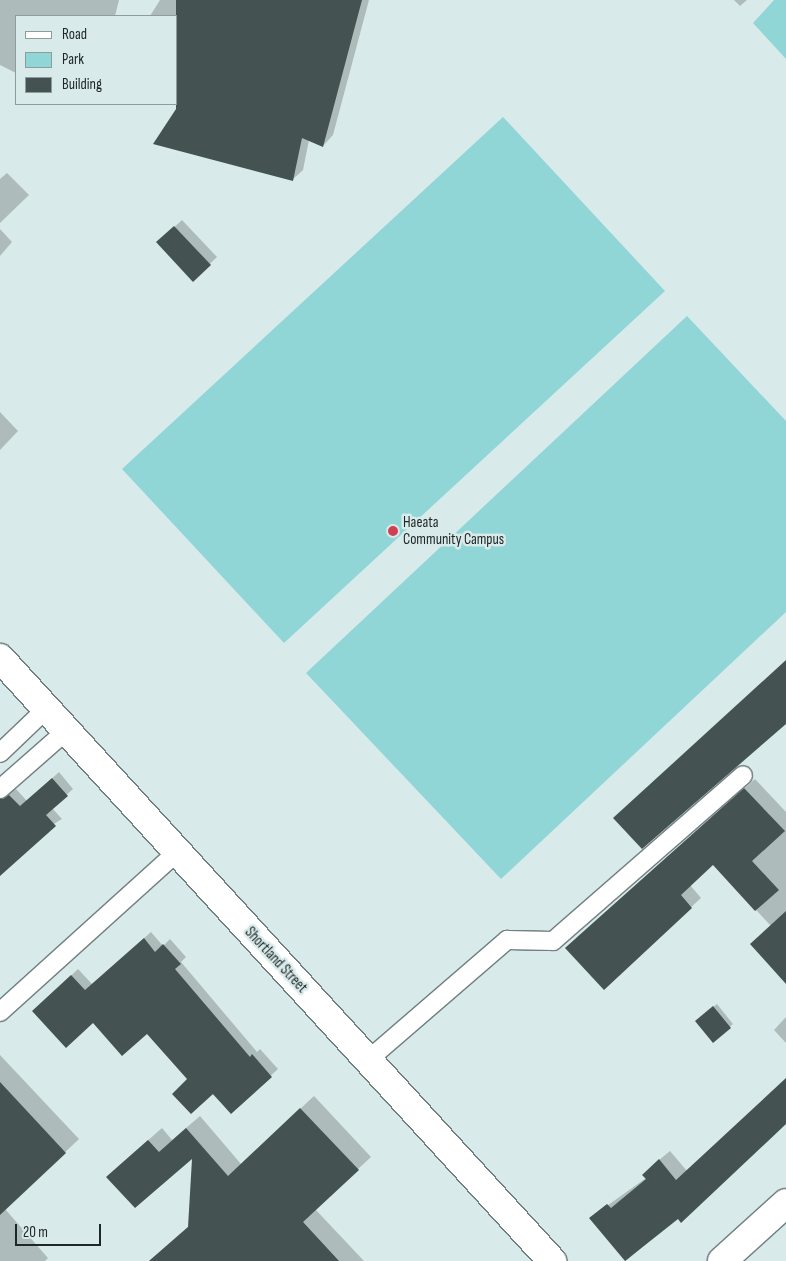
<!DOCTYPE html>
<html>
<head>
<meta charset="utf-8">
<style>
	body { margin:0 }
	#map { position:relative; width:786px; height:1261px; overflow:hidden; background:#d9eaea; font-family:"Sofia Sans Condensed",sans-serif }
	div>[style] { position:absolute }
	.green>* { inset:0; background:#90d6d7 }
	.shadow>* { inset:0; background:#0003 }
	.building>* { inset:0; background:#445252 }
	.roads { filter:drop-shadow(1px 0 #707f80) drop-shadow(-1px 0 #707f80) drop-shadow(0 1px #707f80) drop-shadow(0 -1px #707f80) }
	.service>* { height:18px; margin:-9px; padding:0 9px; transform-origin:9px; border-radius:9px; background:#fff }
	.minor>* { height:28px; margin:-14px; padding:0 14px; transform-origin:14px; border-radius:14px; background:#fff }
	.dots>* { width:14px; height:14px; translate:-50% -50%; box-sizing:border-box; border:2px solid #d9eaea; border-radius:50% }
	span { translate:-50% -50%; white-space:nowrap; text-align:center; line-height:1.15; -webkit-text-stroke:5px #d9eaea; paint-order:stroke }
	.poi-label { font-size:15px; color:#202727 }
	.left { translate:0 -50%; text-align:left }
	.street-label { font-size:15px; color:#202727 }
	.legend { position:absolute; left:15px; top:15px; width:162px; height:90px; box-sizing:border-box; background:#d9eaea; border:1px solid #8f9c9c; margin:0; padding:6px 9px; list-style:none; font-size:15px; color:#202727 }
	.legend li { display:flex; align-items:center; gap:10px; height:25px }
	.legend b { width:25px; border:1px solid #8f9c9c }
	.scale { position:absolute; left:15px; top:1224px; width:86px; height:22px; box-sizing:border-box; border:2px solid #202727; border-top:0; padding-left:6px; font-size:15px; line-height:18px; white-space:nowrap; color:#202727; -webkit-text-stroke:4px #d9eaea; paint-order:stroke }
</style>
</head>
<body>
<div id="map">
	<div class="green">
		<div style="clip-path:polygon(774px 0,786px 0,786px 59px,753px 23px)"></div>
		<div style="clip-path:polygon(503px 117px,665px 291px,284px 643px,122px 469px)"></div>
		<div style="clip-path:polygon(687px 316px,786px 421px,786px 612px,501px 879px,306px 673px)"></div>
	</div>
	<div class="shadow">
		<div style="clip-path:polygon(0 0,119px 0,115px 16px,16px 16px,16px 73px,0 65px)"></div>
		<div style="clip-path:polygon(160px 0,369px 0,333px 135px,323px 146px,309px 140px,303px 170px,292px 180px,182px 103px,176px 16px,150px 16px)"></div>
		<div style="clip-path:polygon(734px 0,747px 0,740px 6px)"></div>
		<div style="clip-path:polygon(7px 173px,29px 195px,0 223px,0 179px)"></div>
		<div style="clip-path:polygon(182px 220px,217px 257px,193px 280px,158px 242px)"></div>
		<div style="clip-path:polygon(0 229px,12px 242px,0 256px)"></div>
		<div style="clip-path:polygon(0 412px,18px 431px,0 450px)"></div>
		<div style="clip-path:polygon(59px 772px,73px 789px,52px 808px,62px 819px,0 857px,0 799px,16px 789px,27px 801px)"></div>
		<div style="clip-path:polygon(755px 779px,786px 812px,786px 982px,771px 926px,713px 864px,690px 885px,701px 898px,604px 988px,576px 938px)"></div>
		<div style="clip-path:polygon(151px 932px,163px 946px,170px 939px,186px 957px,181px 962px,257px 1052px,260px 1049px,278px 1069px,231px 1112px,147px 1032px,40px 1005px,78px 969px,92px 984px)"></div>
		<div style="clip-path:polygon(717px 1004px,733px 1024px,713px 1041px,699px 1018px)"></div>
		<div style="clip-path:polygon(786px 1017px,786px 1043px,774px 1030px)"></div>
		<div style="clip-path:polygon(0 1055px,79px 1139px,5px 1209px,48px 1258px,45px 1261px,0 1261px)"></div>
		<div style="clip-path:polygon(786px 1079px,786px 1123px,626px 1261px,590px 1218px,646px 1178px,653px 1165px,670px 1151px,687px 1171px)"></div>
		<div style="clip-path:polygon(314px 1096px,371px 1157px,315px 1209px,364px 1261px,149px 1261px,189px 1226px,193px 1156px,108px 1177px,121px 1164px,162px 1128px,172px 1140px,200px 1116px,241px 1164px)"></div>
	</div>
	<div class="building">
		<div style="clip-path:polygon(176px 0,362px 0,323px 147px,302px 138px,293px 181px,153px 144px,176px 109px)"></div>
		<div style="clip-path:polygon(174px 226px,211px 265px,193px 282px,156px 242px)"></div>
		<div style="clip-path:polygon(786px 660px,786px 724px,642px 849px,613px 818px)"></div>
		<div style="clip-path:polygon(52px 778px,68px 796px,46px 815px,56px 826px,0 876px,0 799px,9px 795px,20px 806px)"></div>
		<div style="clip-path:polygon(744px 788px,785px 831px,752px 861px,779px 890px,755px 911px,713px 865px,681px 895px,692px 908px,604px 990px,565px 948px)"></div>
		<div style="clip-path:polygon(786px 911px,786px 984px,750px 944px)"></div>
		<div style="clip-path:polygon(144px 938px,155px 952px,163px 944px,181px 964px,175px 969px,250px 1057px,252px 1054px,272px 1077px,231px 1114px,213px 1094px,191px 1114px,172px 1094px,187px 1079px,147px 1034px,122px 1056px,93px 1023px,66px 1048px,32px 1011px,71px 975px,85px 990px)"></div>
		<div style="clip-path:polygon(713px 1006px,731px 1028px,713px 1043px,695px 1021px)"></div>
		<div style="clip-path:polygon(786px 1078px,786px 1124px,681px 1223px,678px 1219px,625px 1261px,589px 1218px,607px 1204px,611px 1208px,646px 1179px,642px 1175px,659px 1159px,676px 1180px)"></div>
		<div style="clip-path:polygon(0 1082px,66px 1153px,0 1215px)"></div>
		<div style="clip-path:polygon(300px 1108px,359px 1170px,303px 1222px,339px 1261px,149px 1261px,188px 1227px,192px 1159px,135px 1208px,106px 1177px,148px 1140px,159px 1152px,186px 1128px,228px 1176px)"></div>
	</div>
	<div class="roads">
		<div class="service">
			<div style="left:0;top:753px;width:64px;rotate:-43.7deg"></div>
			<div style="left:0;top:789px;width:88px;rotate:-41.3deg"></div>
			<div style="left:0;top:1012px;width:239px;rotate:-42.1deg"></div>
			<div style="left:368px;top:1060px;width:184px;rotate:-40.8deg"></div>
			<div style="left:507px;top:940px;width:46px;rotate:1.2deg"></div>
			<div style="left:553px;top:941px;width:252px;rotate:-41.1deg"></div>
		</div>
		<div class="minor">
			<div style="left:0;top:658px;width:818px;rotate:47.53deg"></div>
			<div style="left:722px;top:1261px;width:86px;rotate:-42.2deg"></div>
		</div>
	</div>
	<div class="dots">
		<div style="left:393px;top:531px;background:#d04053"></div>
	</div>
	<div class="poi-label">
		<span class="left" style="left:403px;top:531px">Haeata<br>Community Campus</span>
	</div>
	<div class="street-label">
		<span style="left:276px;top:960px;rotate:47deg">Shortland Street</span>
	</div>
	<ul class="legend">
	<li><b style="height:6px;background:#fff"></b>Road</li>
	<li><b style="height:14px;background:#90d6d7"></b>Park</li>
	<li><b style="height:14px;background:#445252"></b>Building</li>
	</ul>
	<div class="scale">20 m</div>
</div>
</body>
</html>
